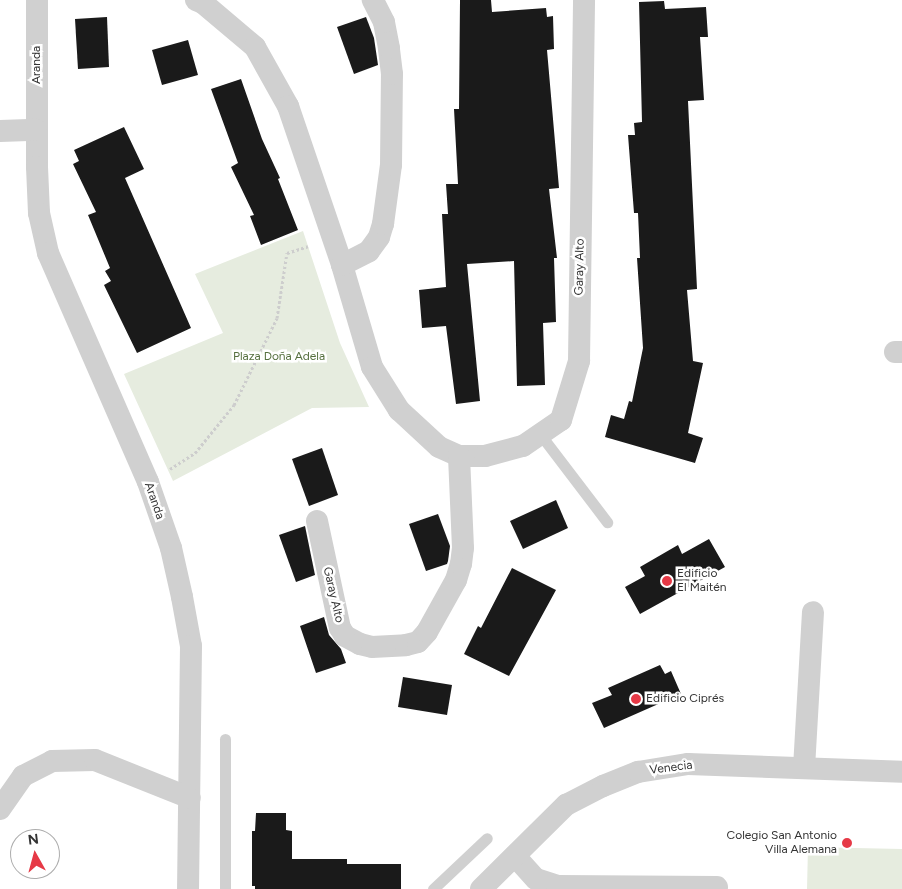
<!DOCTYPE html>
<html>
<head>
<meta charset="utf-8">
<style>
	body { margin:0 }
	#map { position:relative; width:902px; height:889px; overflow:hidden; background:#fff; font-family:Figtree,sans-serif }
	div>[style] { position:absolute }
	.green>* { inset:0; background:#e6ecdf }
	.building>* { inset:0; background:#1a1a1a }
	.path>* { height:3px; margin-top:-1.5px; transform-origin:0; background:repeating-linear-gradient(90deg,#cdcdcd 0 2.5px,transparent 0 5px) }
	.lane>* { height:11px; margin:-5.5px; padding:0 5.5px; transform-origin:5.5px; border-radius:5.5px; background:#d0d0d0 }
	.street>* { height:22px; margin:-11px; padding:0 11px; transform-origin:11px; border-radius:11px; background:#d0d0d0 }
	.dots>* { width:14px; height:14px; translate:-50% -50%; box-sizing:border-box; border:2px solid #fff; border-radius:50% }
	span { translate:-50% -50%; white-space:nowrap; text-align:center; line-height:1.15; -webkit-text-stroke:5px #fff; paint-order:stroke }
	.street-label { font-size:12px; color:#333 }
	.park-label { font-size:12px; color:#56703f }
	.poi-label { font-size:12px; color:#333 }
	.left { translate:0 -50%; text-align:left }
	.right { translate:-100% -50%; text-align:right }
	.north { position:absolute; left:10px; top:829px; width:50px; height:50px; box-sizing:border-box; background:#fff; border:1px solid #adadad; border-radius:50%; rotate:353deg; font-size:14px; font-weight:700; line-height:20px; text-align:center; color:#333 }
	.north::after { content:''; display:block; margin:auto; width:18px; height:22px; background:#e63946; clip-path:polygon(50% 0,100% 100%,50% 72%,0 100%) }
</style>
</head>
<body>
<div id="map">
	<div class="green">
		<div style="clip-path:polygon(303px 231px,340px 343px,369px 407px,312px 408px,173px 481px,124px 374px,223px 333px,195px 274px)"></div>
		<div style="clip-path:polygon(808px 847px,902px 849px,902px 889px,807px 889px)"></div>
	</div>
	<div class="building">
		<div style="clip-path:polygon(460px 0,491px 0,492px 12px,546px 8px,547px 17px,553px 16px,554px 49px,547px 50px,559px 188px,549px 189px,557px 258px,554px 258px,556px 322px,543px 323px,545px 385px,517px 386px,514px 261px,467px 264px,480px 401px,456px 404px,446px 326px,422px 328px,419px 290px,446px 287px,442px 214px,448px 214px,446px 184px,458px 184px,454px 109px,459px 109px)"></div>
		<div style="clip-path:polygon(664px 1px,665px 9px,706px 7px,708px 37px,700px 37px,704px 100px,688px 101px,697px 289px,687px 290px,693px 361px,703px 363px,688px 433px,703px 438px,695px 463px,605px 437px,611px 415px,624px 419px,629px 401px,632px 402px,643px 348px,637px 258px,640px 258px,638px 213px,634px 213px,628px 135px,635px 135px,634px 123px,642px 122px,639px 2px)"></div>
		<div style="clip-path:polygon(107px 17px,109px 67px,78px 69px,75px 19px)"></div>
		<div style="clip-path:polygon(366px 17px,374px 38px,378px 65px,354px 74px,337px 27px)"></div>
		<div style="clip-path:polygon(188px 40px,198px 75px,162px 85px,152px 50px)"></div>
		<div style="clip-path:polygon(241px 79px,262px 139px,280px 178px,278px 179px,298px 230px,261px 245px,250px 216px,254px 215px,231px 167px,238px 163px,211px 89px)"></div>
		<div style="clip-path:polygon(124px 127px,144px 169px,125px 178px,191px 328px,137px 353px,104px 285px,111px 281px,105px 271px,110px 268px,88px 215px,96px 212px,73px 164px,79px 161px,74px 150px)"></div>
		<div style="clip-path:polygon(322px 448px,338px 495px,309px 506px,292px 459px)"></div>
		<div style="clip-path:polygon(556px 500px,568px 528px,523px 549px,510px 521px)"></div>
		<div style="clip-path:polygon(438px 514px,450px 546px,448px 561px,447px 564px,426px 571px,409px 524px)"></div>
		<div style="clip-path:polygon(305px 526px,315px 575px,296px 582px,279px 535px)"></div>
		<div style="clip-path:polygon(709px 539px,725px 567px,640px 614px,625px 587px,645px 576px,640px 567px,678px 545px,682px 554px)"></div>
		<div style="clip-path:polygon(512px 568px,556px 590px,509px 676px,464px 654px,478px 626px,481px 628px)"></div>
		<div style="clip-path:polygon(324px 617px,329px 635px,341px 649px,346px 663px,316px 673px,300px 626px)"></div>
		<div style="clip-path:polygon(660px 665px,665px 674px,671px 671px,681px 694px,604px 728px,592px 703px,612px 695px,608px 688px)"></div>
		<div style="clip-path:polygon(403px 677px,452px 685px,447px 715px,398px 707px)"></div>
		<div style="clip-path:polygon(256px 813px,286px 813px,286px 830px,292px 831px,292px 859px,347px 859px,347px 864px,401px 864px,401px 889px,255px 889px,255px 886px,252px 886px,252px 831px,255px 831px)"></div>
	</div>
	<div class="path">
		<div style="left:170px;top:469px;width:30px;rotate:-33deg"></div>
		<div style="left:195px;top:453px;width:62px;rotate:-50.9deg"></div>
		<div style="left:234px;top:405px;width:97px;rotate:-63.7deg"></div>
		<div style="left:277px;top:318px;width:66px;rotate:-81.3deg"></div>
		<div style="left:287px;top:253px;width:22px;rotate:-18deg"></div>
	</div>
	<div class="lane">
		<div style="left:540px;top:434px;width:111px;rotate:52.7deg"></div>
		<div style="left:225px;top:889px;width:150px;rotate:-90deg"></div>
		<div style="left:433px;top:889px;width:74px;rotate:-43.4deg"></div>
	</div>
	<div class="street">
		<div style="left:37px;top:0;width:167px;rotate:90deg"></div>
		<div style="left:37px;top:167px;width:46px;rotate:87.5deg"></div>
		<div style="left:39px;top:213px;width:41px;rotate:77.3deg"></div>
		<div style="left:48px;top:253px;width:250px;rotate:66.4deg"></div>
		<div style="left:148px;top:482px;width:70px;rotate:70.8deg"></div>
		<div style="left:171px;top:548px;width:50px;rotate:77.3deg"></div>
		<div style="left:182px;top:597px;width:50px;rotate:79.6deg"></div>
		<div style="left:191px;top:646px;width:243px;rotate:90.7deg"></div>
		<div style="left:196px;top:0;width:8px;rotate:23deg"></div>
		<div style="left:203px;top:3px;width:68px;rotate:40.2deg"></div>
		<div style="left:255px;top:47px;width:68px;rotate:60.8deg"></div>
		<div style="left:288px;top:106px;width:168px;rotate:71.2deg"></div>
		<div style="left:342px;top:265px;width:106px;rotate:73.6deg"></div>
		<div style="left:372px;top:367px;width:51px;rotate:57.9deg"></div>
		<div style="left:399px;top:410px;width:54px;rotate:42.8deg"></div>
		<div style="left:439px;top:447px;width:22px;rotate:24deg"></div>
		<div style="left:459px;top:456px;width:26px"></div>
		<div style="left:485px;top:456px;width:39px;rotate:-15deg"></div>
		<div style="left:523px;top:446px;width:46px;rotate:-34.4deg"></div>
		<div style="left:561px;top:420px;width:62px;rotate:-73deg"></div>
		<div style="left:579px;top:361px;width:361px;rotate:-89.2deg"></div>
		<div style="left:0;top:131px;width:36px;rotate:-2deg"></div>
		<div style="left:342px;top:265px;width:30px;rotate:-27deg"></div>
		<div style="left:369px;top:251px;width:17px;rotate:-54deg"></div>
		<div style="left:379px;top:237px;width:14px;rotate:-73deg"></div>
		<div style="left:383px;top:224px;width:60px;rotate:-82.3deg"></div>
		<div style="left:391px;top:165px;width:91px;rotate:-89.4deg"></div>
		<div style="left:392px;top:74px;width:26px;rotate:-97deg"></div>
		<div style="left:389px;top:48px;width:26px;rotate:-101deg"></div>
		<div style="left:384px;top:22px;width:25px;rotate:-117deg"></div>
		<div style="left:895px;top:352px;width:7px"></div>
		<div style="left:317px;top:521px;width:109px;rotate:77.9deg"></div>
		<div style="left:340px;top:628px;width:9px;rotate:58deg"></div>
		<div style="left:345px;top:636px;width:17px;rotate:28deg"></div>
		<div style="left:360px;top:644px;width:12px;rotate:14deg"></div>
		<div style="left:372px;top:647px;width:34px;rotate:-3deg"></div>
		<div style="left:406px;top:645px;width:12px;rotate:-14deg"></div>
		<div style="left:418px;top:642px;width:13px;rotate:-48deg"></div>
		<div style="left:427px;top:632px;width:60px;rotate:-60.9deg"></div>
		<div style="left:456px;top:580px;width:17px;rotate:-73deg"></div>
		<div style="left:461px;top:564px;width:16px;rotate:-83deg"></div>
		<div style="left:463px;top:548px;width:92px;rotate:-92.5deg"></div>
		<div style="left:804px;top:768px;width:156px;rotate:-86.7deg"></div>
		<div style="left:0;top:809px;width:40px;rotate:-55.1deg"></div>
		<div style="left:23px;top:776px;width:33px;rotate:-27deg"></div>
		<div style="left:52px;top:761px;width:43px;rotate:-1.3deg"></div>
		<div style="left:95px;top:760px;width:102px;rotate:21.8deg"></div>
		<div style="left:515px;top:856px;width:31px;rotate:48deg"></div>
		<div style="left:536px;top:879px;width:22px;rotate:18deg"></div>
		<div style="left:557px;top:886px;width:160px;rotate:0.4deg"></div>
		<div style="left:481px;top:889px;width:120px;rotate:-44.7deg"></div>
		<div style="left:566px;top:805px;width:42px;rotate:-27.2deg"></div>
		<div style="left:603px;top:786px;width:38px;rotate:-22deg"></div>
		<div style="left:638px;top:772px;width:51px;rotate:-9.1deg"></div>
		<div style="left:688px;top:764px;width:214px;rotate:2.1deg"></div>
	</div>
	<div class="dots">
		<div style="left:667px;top:581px;background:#e63946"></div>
		<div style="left:636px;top:699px;background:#e63946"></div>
		<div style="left:847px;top:843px;background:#e63946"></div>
	</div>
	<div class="street-label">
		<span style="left:37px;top:65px;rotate:-90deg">Aranda</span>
		<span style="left:580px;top:267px;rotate:-89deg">Garay Alto</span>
		<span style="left:154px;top:501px;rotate:71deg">Aranda</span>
		<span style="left:333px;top:595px;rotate:77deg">Garay Alto</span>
		<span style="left:671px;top:768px;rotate:-7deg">Venecia</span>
	</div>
	<div class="park-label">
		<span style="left:279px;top:357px">Plaza Doña Adela</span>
	</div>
	<div class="poi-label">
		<span class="left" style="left:677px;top:581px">Edificio<br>El Maitén</span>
		<span class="left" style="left:646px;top:699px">Edificio Ciprés</span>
		<span class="right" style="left:837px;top:843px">Colegio San Antonio<br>Villa Alemana</span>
	</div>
	<div class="north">N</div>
</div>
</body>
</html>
